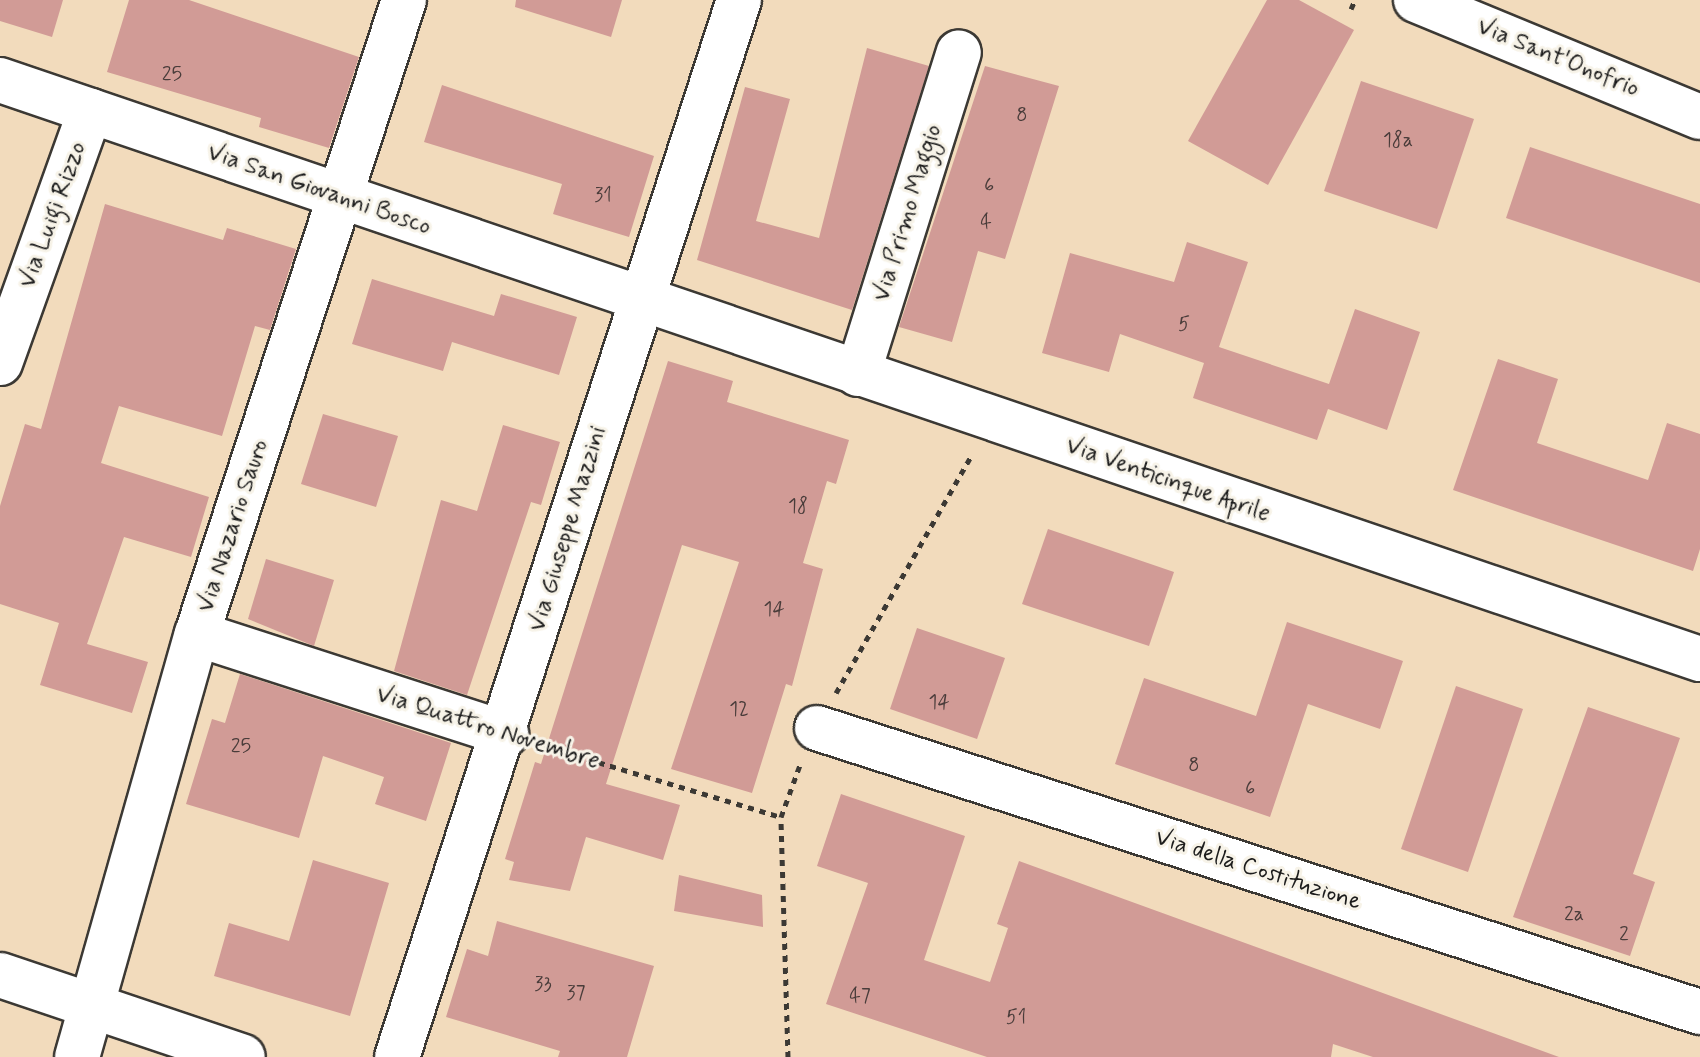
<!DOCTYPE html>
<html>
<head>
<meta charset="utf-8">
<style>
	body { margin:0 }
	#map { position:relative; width:1700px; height:1057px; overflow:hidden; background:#f2dbbc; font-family:Mynerve,sans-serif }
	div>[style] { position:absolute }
	.building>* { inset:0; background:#d19b96 }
	.path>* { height:5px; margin-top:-2.5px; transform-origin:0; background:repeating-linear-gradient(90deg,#3c3934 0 6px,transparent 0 12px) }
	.roads { filter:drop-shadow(2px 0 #3c3934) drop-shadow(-2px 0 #3c3934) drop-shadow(0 2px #3c3934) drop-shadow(0 -2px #3c3934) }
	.minor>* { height:44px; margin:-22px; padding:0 22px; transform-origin:22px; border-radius:22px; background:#fff }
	span { translate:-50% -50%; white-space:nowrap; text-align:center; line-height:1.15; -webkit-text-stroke:6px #f7f3e8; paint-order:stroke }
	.number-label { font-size:20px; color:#493c3a }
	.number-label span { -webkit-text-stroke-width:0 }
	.street-label { font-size:24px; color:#1c1c1c }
</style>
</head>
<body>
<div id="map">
	<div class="building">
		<div style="clip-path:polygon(0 0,63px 0,52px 37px,0 21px)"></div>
		<div style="clip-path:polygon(129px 0,189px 0,359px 57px,329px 148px,259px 127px,261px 118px,107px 72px)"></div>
		<div style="clip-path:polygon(516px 0,622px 0,611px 37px,515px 7px)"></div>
		<div style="clip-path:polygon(1267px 0,1299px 0,1354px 30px,1268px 185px,1188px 141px)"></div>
		<div style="clip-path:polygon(867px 48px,929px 66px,852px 310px,697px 260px,745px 87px,790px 99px,756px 221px,819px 238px)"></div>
		<div style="clip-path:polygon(985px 66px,1059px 86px,1005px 259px,978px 251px,952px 342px,899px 327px)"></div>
		<div style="clip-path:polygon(1361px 81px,1474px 119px,1437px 229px,1324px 191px)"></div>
		<div style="clip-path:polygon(442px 85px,654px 156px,629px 237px,553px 214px,562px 184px,424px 142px)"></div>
		<div style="clip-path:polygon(1530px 147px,1700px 204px,1700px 283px,1506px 218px)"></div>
		<div style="clip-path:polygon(105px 204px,223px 240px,227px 228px,296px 249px,270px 330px,255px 326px,222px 436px,119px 406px,101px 463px,209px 497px,191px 557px,124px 537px,87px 644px,148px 662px,132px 713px,40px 685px,59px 623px,0 604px,0 506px,25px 424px,41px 429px)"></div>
		<div style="clip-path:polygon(1187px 242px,1248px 262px,1219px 347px,1329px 384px,1355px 309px,1420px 332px,1387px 430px,1328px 409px,1317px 440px,1193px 398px,1204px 363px,1120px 334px,1109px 372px,1042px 353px,1070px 253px,1174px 282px)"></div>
		<div style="clip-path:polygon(372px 279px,494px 316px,501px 294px,577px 317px,559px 375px,452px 342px,443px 371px,352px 344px)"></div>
		<div style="clip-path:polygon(1498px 359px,1558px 379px,1537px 443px,1648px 480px,1667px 423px,1700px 434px,1700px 549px,1693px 571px,1453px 490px)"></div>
		<div style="clip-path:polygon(668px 361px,733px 381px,727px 402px,849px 440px,836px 484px,827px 481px,803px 563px,823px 569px,792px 686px,786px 684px,752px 793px,671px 769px,739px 562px,682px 545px,606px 784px,680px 805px,663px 860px,586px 837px,570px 891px,509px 880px,514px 862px,505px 859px,535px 762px,541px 764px)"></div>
		<div style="clip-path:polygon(323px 414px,398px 436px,376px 507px,301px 484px)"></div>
		<div style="clip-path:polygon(503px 425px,560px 442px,541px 505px,531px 502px,467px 695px,394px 671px,441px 500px,477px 511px)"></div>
		<div style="clip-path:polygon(1048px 529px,1174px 572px,1149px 646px,1022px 604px)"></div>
		<div style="clip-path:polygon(266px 559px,334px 580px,314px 646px,248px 619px)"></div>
		<div style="clip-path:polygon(1287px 622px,1403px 661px,1380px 729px,1308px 704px,1270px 817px,1115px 764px,1144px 678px,1256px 716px)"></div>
		<div style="clip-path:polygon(917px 628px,1005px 658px,977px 739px,890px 709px)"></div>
		<div style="clip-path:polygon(240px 674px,451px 743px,426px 821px,375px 804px,384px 777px,323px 756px,299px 838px,186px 804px,212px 719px,225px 723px)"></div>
		<div style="clip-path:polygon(1456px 686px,1523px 709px,1468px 872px,1401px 849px)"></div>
		<div style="clip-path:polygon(1588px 707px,1680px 738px,1633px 874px,1655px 882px,1630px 956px,1513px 917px)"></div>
		<div style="clip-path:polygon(841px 794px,965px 836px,924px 960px,990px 982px,1008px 928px,997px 924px,1019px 861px,1559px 1057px,1373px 1057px,1333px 1044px,1331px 1057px,987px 1057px,826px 1004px,868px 883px,817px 866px)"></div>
		<div style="clip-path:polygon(313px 860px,389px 883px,350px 1016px,214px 976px,229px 923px,289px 941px)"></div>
		<div style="clip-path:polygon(679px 875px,762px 895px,763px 927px,674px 911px)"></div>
		<div style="clip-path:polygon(497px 921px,654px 966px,627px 1057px,558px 1057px,560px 1051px,446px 1017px,467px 949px,488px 956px)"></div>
	</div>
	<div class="path">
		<div style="left:1351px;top:9px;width:10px;rotate:-66deg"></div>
		<div style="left:836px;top:693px;width:274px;rotate:-60.3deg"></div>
		<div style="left:541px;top:745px;width:251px;rotate:16.7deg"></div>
		<div style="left:788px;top:1057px;width:240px;rotate:-91.7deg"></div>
		<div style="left:781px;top:817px;width:59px;rotate:-70deg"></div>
	</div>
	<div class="roads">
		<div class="minor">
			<div style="left:1416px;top:0;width:307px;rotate:22.4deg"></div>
			<div style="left:0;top:80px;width:1796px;rotate:18.81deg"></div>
			<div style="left:0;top:363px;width:268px;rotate:-70.3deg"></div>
			<div style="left:858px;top:374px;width:337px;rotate:-72.6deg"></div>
			<div style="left:197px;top:634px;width:325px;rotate:17.9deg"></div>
			<div style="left:817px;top:728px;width:928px;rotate:17.83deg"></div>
			<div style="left:0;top:975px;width:256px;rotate:18.6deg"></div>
			<div style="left:77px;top:1057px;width:440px;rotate:-74.2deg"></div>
			<div style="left:197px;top:634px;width:667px;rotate:-71.92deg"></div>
			<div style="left:397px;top:1057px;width:1111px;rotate:-72.07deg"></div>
		</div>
	</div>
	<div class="number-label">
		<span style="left:172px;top:74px">25</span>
		<span style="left:1022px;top:115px">8</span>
		<span style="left:1398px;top:140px">18a</span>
		<span style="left:989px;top:185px">6</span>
		<span style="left:603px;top:195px">31</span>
		<span style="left:986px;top:222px">4</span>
		<span style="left:1184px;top:324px">5</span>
		<span style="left:798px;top:506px">18</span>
		<span style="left:774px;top:609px">14</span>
		<span style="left:939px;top:702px">14</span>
		<span style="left:739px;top:709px">12</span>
		<span style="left:241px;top:746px">25</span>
		<span style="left:1194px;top:765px">8</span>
		<span style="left:1250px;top:788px">6</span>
		<span style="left:1574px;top:914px">2a</span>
		<span style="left:1624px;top:934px">2</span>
		<span style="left:543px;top:984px">33</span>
		<span style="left:576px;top:993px">37</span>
		<span style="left:860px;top:996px">47</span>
		<span style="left:1016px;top:1017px">51</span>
	</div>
	<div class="street-label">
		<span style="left:1558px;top:58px;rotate:22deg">Via Sant'Onofrio</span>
		<span style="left:319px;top:190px;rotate:19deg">Via San Giovanni Bosco</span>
		<span style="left:908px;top:213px;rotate:-73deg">Via Primo Maggio</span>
		<span style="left:53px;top:215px;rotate:-70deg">Via Luigi Rizzo</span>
		<span style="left:1168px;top:480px;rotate:19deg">Via Venticinque Aprile</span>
		<span style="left:233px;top:526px;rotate:-72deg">Via Nazario Sauro</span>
		<span style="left:568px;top:529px;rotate:-73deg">Via Giuseppe Mazzini</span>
		<span style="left:488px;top:728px;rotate:17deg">Via Quattro Novembre</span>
		<span style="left:1258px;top:870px;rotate:18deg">Via della Costituzione</span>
	</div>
</div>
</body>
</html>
